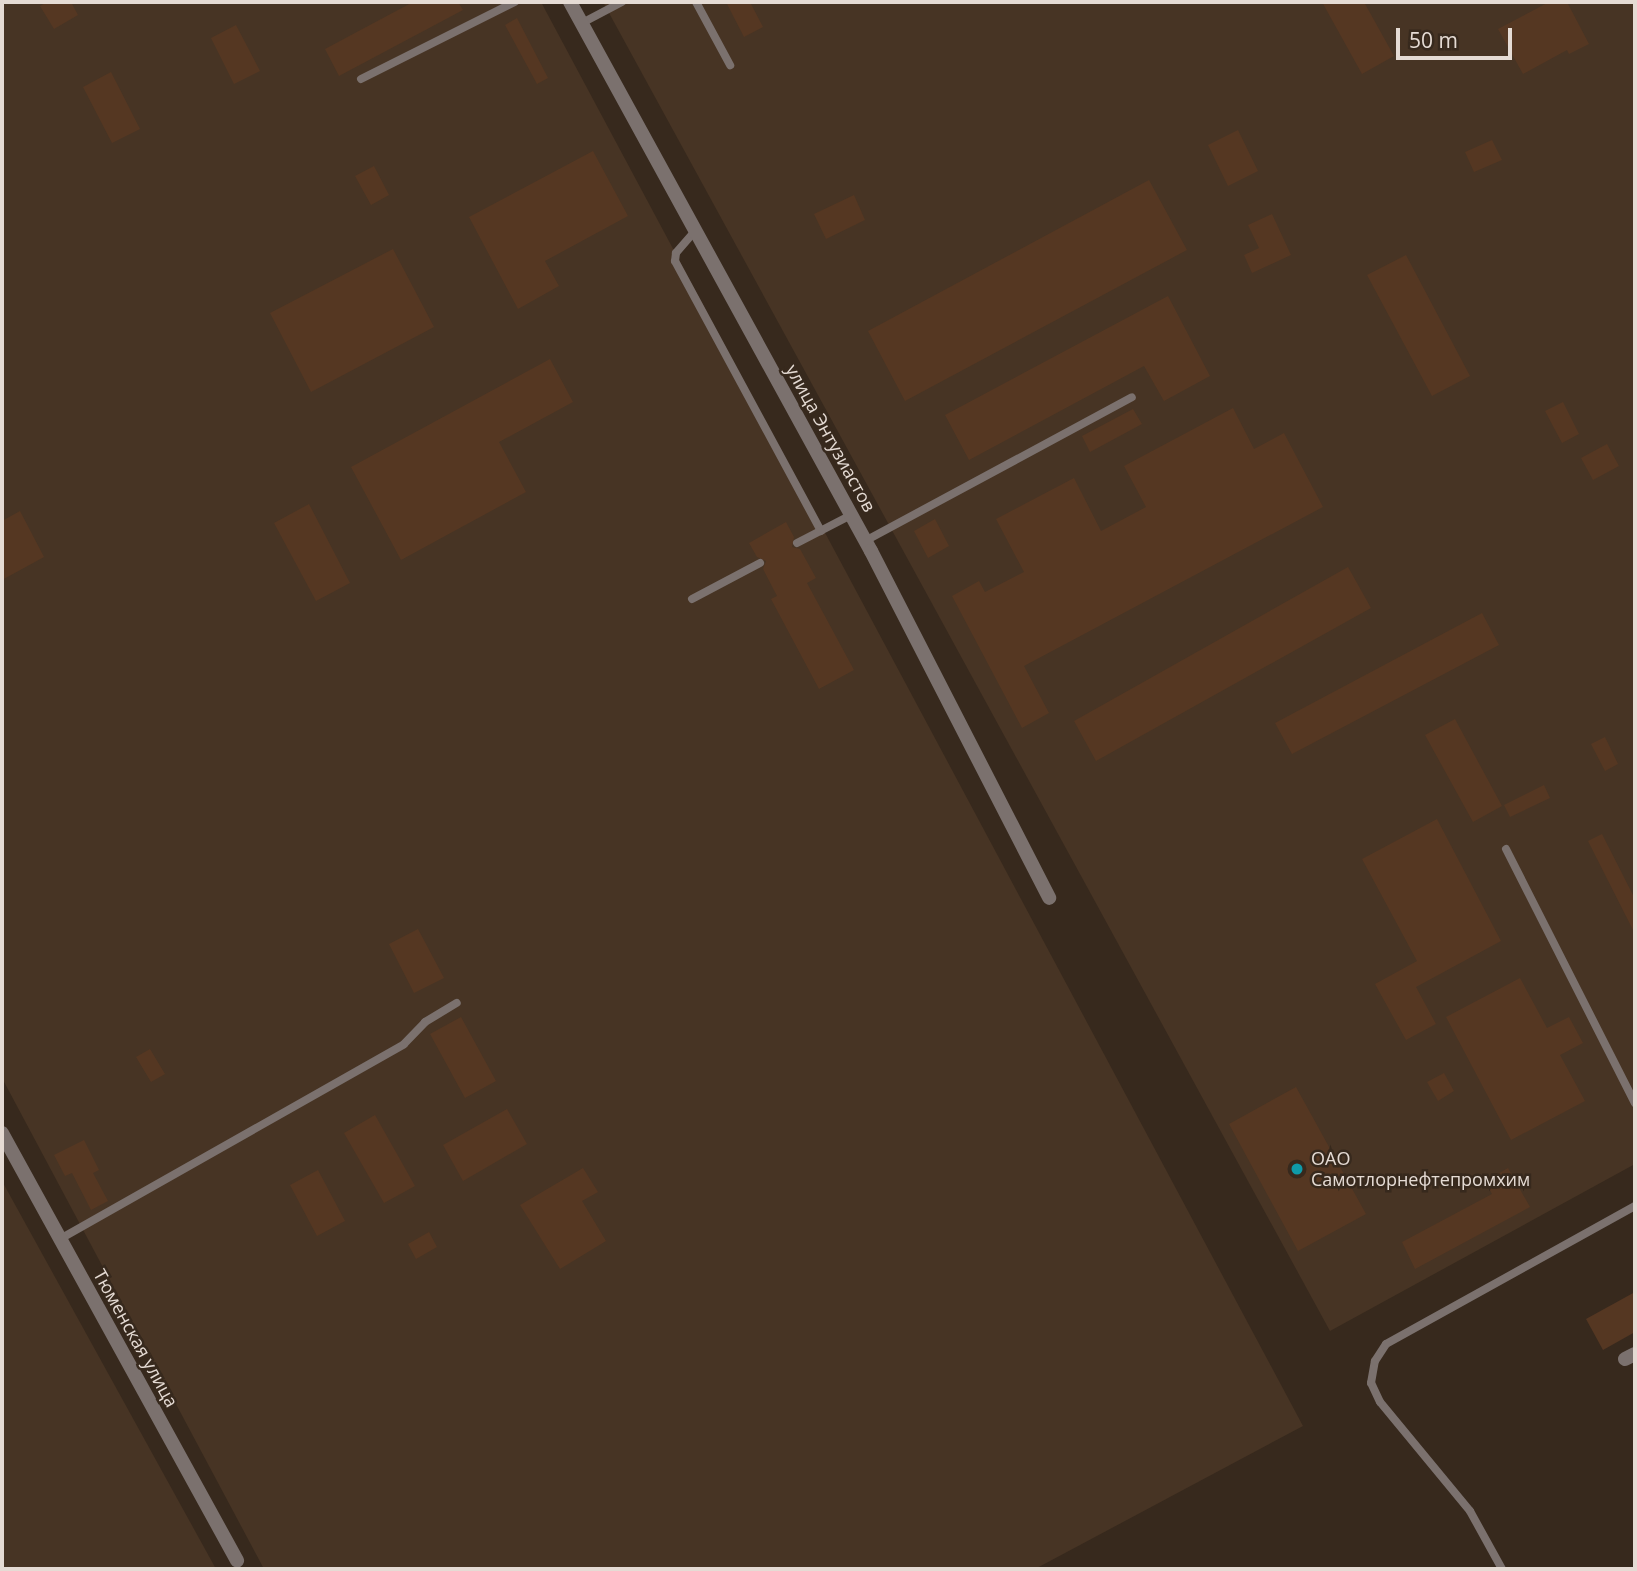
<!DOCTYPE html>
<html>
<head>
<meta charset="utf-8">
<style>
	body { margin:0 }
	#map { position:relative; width:1637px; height:1571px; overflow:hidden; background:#37291d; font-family:"Open Sans",sans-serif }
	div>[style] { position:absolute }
	.built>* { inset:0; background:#473424 }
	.building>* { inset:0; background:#553722 }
	.lane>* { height:8px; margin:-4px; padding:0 4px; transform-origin:4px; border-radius:4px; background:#7b716e }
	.street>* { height:14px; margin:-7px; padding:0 7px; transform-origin:7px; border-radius:7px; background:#7b716e }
	.dots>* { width:19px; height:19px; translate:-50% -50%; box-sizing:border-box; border:4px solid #37291d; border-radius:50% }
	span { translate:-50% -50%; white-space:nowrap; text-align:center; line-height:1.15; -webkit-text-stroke:5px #37291d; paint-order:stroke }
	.street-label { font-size:18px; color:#e5dbd4 }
	.poi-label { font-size:18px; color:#e5dbd4 }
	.left { translate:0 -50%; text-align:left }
	.frame { position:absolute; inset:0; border:4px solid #e5dbd4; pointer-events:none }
	.scale { position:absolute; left:1396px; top:28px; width:116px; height:32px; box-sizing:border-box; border:4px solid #e5dbd4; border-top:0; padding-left:9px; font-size:21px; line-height:24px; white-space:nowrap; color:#e5dbd4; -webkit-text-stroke:5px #37291d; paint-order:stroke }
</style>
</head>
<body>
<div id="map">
	<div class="built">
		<div style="clip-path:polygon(2px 2px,541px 2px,1303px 1426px,1035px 1569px,264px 1569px,2px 1078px)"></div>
		<div style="clip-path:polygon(603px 2px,1635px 2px,1635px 1164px,1330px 1331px)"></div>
		<div style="clip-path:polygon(2px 1181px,216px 1569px,2px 1569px)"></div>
	</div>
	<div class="building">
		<div style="clip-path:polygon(47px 2px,71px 2px,78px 15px,54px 29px,40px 6px)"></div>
		<div style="clip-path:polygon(413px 2px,458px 2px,463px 10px,339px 76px,325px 49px)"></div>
		<div style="clip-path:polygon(726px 2px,750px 2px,763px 27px,744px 37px)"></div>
		<div style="clip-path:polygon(1322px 2px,1364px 2px,1394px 56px,1362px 74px)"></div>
		<div style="clip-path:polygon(1549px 2px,1567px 2px,1589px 44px,1569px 54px,1567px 50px,1523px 74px,1498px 29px)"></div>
		<div style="clip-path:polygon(517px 18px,548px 78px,537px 84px,505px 25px)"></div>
		<div style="clip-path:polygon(236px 25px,260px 71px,234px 84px,211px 38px)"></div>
		<div style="clip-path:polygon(111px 72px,140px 129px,112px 143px,83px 87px)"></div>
		<div style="clip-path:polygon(1238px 130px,1258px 171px,1228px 186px,1208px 145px)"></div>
		<div style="clip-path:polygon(1492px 140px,1502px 160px,1474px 172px,1465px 152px)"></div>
		<div style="clip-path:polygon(593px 151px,628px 216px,545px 261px,559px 286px,518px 309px,469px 217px)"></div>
		<div style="clip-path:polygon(374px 166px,389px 195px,371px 205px,355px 176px)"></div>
		<div style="clip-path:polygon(1149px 180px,1187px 250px,905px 401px,868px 331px)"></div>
		<div style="clip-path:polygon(854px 195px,865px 220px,826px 239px,814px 214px)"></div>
		<div style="clip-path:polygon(1272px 214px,1291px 255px,1252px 273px,1244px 255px,1259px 248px,1248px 225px)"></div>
		<div style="clip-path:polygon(393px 249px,434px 327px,311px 392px,270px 313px)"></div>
		<div style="clip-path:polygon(1406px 255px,1470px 376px,1432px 396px,1367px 275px)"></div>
		<div style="clip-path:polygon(1168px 296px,1210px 376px,1164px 401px,1144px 366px,969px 460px,945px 415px)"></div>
		<div style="clip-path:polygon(550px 359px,573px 402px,499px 442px,526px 492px,401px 560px,351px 467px)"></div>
		<div style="clip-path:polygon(1563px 402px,1579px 434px,1562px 443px,1545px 411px)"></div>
		<div style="clip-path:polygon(1233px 408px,1254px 449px,1284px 433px,1323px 507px,1024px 666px,1049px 713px,1022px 728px,952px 596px,979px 581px,985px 592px,1024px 572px,996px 519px,1074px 478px,1101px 531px,1146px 507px,1124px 466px)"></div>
		<div style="clip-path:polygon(1133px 409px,1142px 424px,1090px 452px,1082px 436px)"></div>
		<div style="clip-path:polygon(1607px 444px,1619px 466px,1593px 480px,1581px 458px)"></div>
		<div style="clip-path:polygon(309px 504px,350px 583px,316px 601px,274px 523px)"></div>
		<div style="clip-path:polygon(20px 511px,44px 557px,2px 580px,2px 521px)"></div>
		<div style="clip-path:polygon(935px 519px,949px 546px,928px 558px,914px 531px)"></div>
		<div style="clip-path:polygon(786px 522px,794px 537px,792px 547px,800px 549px,816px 578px,807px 583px,854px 670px,819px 689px,771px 599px,777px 596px,763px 569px,766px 561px,757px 557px,749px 543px)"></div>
		<div style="clip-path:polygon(1348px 567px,1371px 608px,1096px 761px,1074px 721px)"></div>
		<div style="clip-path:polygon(1482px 613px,1499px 645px,1292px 754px,1275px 723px)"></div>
		<div style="clip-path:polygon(1455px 719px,1502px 806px,1473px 822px,1425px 735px)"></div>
		<div style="clip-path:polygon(1605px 737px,1618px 764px,1605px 771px,1591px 744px)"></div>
		<div style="clip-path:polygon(1544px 785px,1550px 798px,1510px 817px,1504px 805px)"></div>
		<div style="clip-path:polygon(1437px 819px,1501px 941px,1416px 987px,1436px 1024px,1406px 1040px,1375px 984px,1417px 961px,1362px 859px)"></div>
		<div style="clip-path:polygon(1602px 834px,1635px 899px,1635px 934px,1588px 841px)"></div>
		<div style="clip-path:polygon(418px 929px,444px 978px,414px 993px,389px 944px)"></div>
		<div style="clip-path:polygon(1520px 978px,1547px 1028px,1569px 1017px,1583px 1043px,1560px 1055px,1585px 1101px,1511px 1140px,1446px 1017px)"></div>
		<div style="clip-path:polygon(461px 1017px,496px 1081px,465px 1098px,430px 1034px)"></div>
		<div style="clip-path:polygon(150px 1049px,165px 1074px,151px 1082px,136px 1057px)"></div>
		<div style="clip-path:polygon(1444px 1073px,1454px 1091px,1438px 1101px,1427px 1082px)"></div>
		<div style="clip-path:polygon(1296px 1087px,1366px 1214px,1298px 1251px,1229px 1124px)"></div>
		<div style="clip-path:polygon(507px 1109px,527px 1144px,463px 1181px,443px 1145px)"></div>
		<div style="clip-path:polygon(375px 1115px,415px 1186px,384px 1203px,344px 1133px)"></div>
		<div style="clip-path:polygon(84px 1140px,99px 1170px,93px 1173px,108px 1201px,91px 1210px,72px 1173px,65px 1176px,54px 1155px)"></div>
		<div style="clip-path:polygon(583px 1168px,598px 1192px,582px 1201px,606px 1241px,560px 1269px,520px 1205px)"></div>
		<div style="clip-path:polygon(1508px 1168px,1530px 1207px,1415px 1269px,1402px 1242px,1492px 1194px,1485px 1181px)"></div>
		<div style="clip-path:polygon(318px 1170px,345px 1221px,317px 1236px,290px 1185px)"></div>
		<div style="clip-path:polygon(429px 1232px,437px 1247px,416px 1259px,408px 1244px)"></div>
		<div style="clip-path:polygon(1635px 1292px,1635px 1332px,1603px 1350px,1586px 1319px)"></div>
	</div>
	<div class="lane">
		<div style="left:696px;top:2px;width:72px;rotate:61.6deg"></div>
		<div style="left:582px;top:23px;width:45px;rotate:-27.7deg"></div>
		<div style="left:361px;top:79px;width:172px;rotate:-26.6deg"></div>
		<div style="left:695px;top:231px;width:29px;rotate:131deg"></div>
		<div style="left:676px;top:253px;width:8px;rotate:97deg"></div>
		<div style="left:675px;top:261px;width:307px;rotate:61.6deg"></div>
		<div style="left:865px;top:541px;width:303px;rotate:-28.3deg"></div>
		<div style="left:797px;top:543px;width:61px;rotate:-27.4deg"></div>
		<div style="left:692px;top:599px;width:77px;rotate:-27.9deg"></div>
		<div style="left:1506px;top:849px;width:285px;rotate:63.1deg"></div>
		<div style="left:60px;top:1239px;width:395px;rotate:-29.5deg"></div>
		<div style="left:404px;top:1044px;width:30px;rotate:-46deg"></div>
		<div style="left:425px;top:1022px;width:37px;rotate:-31deg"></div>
		<div style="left:1502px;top:1569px;width:66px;rotate:-118.9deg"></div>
		<div style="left:1470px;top:1511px;width:141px;rotate:-129.5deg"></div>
		<div style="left:1380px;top:1402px;width:21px;rotate:-115deg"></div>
		<div style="left:1371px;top:1383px;width:22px;rotate:-80deg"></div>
		<div style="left:1375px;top:1361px;width:20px;rotate:-57deg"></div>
		<div style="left:1386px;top:1344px;width:285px;rotate:-29deg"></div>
	</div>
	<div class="street">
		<div style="left:570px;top:2px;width:626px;rotate:61.27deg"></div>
		<div style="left:871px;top:551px;width:390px;rotate:62.8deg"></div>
		<div style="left:2px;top:1133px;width:488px;rotate:61.2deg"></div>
		<div style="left:1625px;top:1359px;width:11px;rotate:-27deg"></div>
	</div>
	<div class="dots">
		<div style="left:1297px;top:1169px;background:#0f9aa8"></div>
	</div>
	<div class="street-label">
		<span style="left:831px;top:438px;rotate:61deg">улица Энтузиастов</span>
		<span style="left:136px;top:1338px;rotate:61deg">Тюменская улица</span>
	</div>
	<div class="poi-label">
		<span class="left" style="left:1311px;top:1169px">ОАО<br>Самотлорнефтепромхим</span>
	</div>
	<div class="frame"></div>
	<div class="scale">50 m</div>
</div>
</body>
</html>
